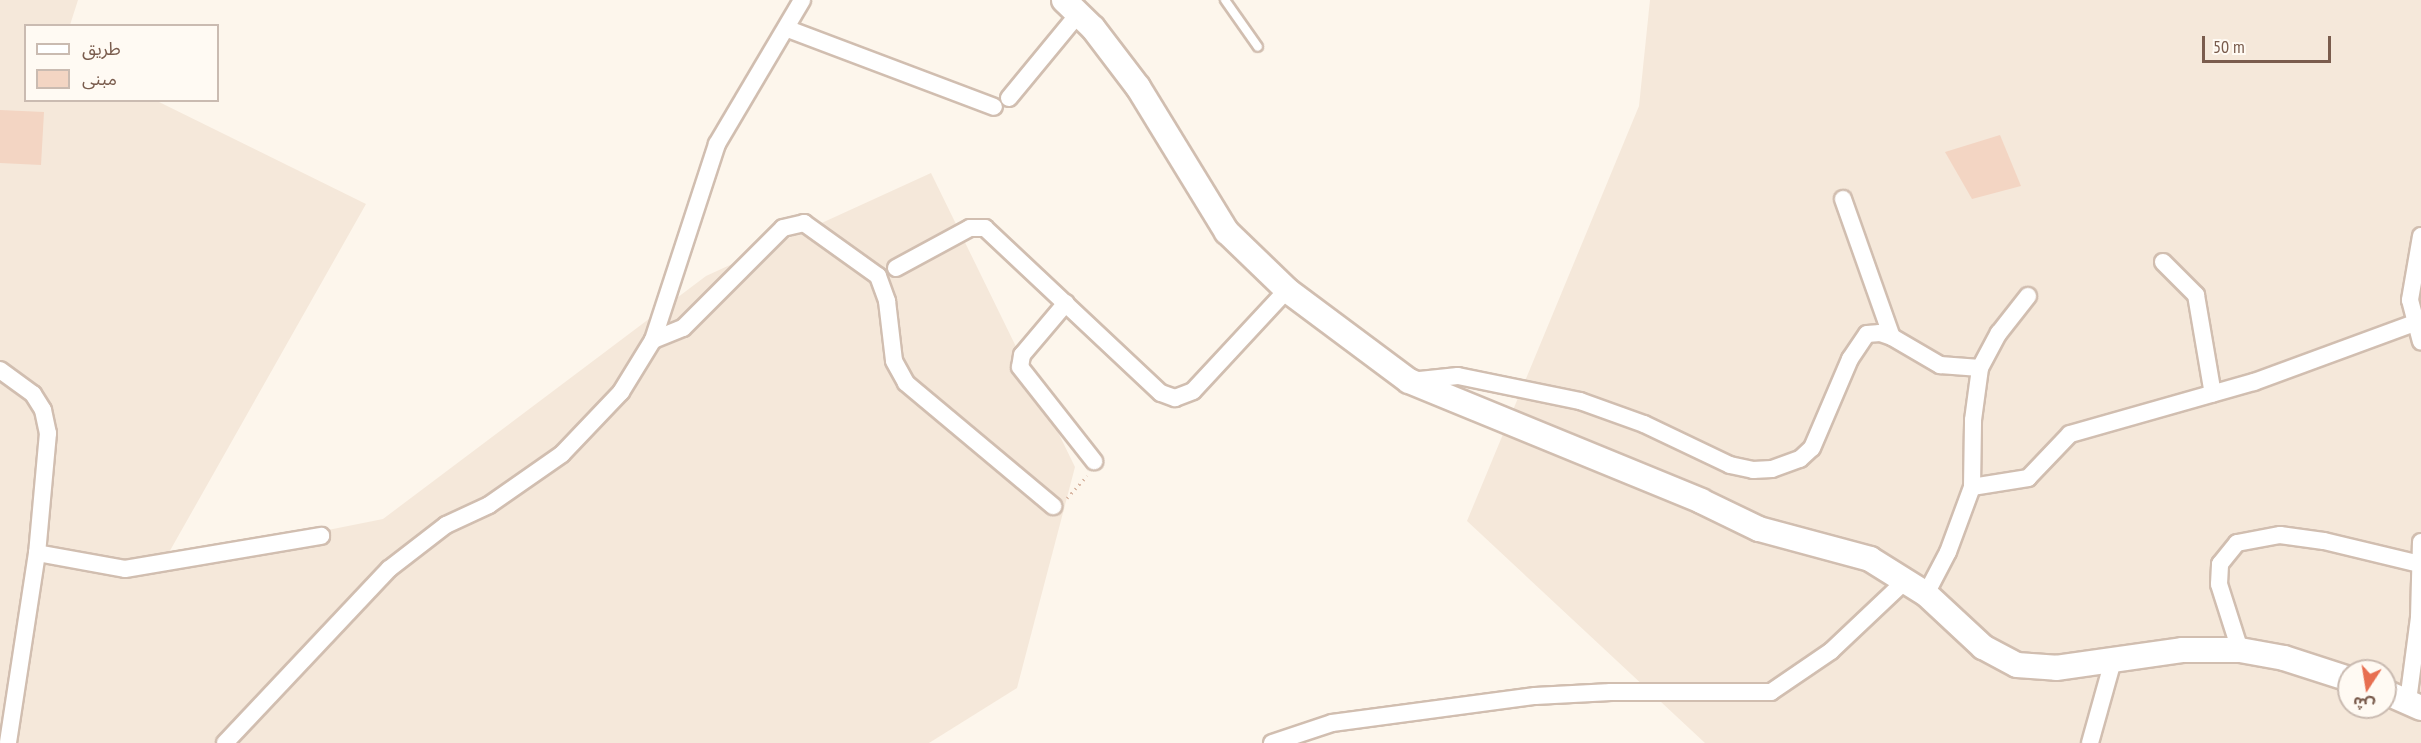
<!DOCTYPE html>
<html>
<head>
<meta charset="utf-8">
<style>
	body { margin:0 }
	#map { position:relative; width:2421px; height:743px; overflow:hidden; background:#fdf6ec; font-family:"PT Sans Narrow","Noto Sans Arabic",sans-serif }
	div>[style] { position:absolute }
	.residential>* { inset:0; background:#f5e8da }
	.building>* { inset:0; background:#f3d5c3 }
	.path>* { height:3px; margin-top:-1.5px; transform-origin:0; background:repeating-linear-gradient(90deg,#d9b8a5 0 1.5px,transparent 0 6px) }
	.roads { filter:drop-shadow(2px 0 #d1beb0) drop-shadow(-2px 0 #d1beb0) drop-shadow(0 2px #d1beb0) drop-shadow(0 -2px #d1beb0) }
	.service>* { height:8px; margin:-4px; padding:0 4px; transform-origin:4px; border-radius:4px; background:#fff }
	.minor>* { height:16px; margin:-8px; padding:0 8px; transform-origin:8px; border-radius:8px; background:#fff }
	.secondary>* { height:24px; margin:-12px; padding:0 12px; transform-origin:12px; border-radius:12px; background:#fff }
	span { translate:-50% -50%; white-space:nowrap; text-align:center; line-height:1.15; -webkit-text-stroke:5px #fffaf3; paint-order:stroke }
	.legend { position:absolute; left:24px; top:24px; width:195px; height:78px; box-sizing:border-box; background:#fffaf3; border:2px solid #cabbb1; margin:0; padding:8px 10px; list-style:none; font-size:18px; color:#7a5c4d }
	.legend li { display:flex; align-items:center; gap:12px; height:30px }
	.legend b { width:30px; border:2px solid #cabbb1 }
	.north { position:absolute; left:2337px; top:659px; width:60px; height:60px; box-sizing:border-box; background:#fffaf3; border:2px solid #cabbb1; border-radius:50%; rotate:192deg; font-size:16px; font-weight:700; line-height:24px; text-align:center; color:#7a5c4d }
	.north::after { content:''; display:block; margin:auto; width:21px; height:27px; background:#e76f51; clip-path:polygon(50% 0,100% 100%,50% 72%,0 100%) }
	.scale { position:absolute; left:2202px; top:36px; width:129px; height:27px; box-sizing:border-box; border:3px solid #7a5c4d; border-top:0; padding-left:8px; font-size:18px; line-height:21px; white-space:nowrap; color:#7a5c4d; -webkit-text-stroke:4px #fffaf3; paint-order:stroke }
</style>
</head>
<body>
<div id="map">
	<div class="residential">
		<div style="clip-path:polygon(0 0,78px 0,70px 25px,26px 26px,26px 100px,157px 101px,366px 204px,163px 563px,383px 519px,706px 276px,931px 173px,1075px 467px,1017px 688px,929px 743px,0 743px)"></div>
		<div style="clip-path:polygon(evenodd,1650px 0,2421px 0,2421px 743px,1705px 743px,1467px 521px,1639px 106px,1650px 0,2349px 671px,2385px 671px,2385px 707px,2349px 707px,2349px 671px)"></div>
	</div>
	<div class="building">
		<div style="clip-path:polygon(0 110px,44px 112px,41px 165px,0 163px)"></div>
		<div style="clip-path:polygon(2000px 135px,2021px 186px,1972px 199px,1945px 152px)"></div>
	</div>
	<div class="path">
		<div style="left:1067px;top:498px;width:30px;rotate:-48deg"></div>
	</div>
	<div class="roads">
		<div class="service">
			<div style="left:1225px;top:0;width:57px;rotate:54.9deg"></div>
		</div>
		<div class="minor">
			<div style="left:788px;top:29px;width:220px;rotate:20.7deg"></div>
			<div style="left:1009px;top:98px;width:110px;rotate:-50.5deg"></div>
			<div style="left:1843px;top:199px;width:146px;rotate:70.5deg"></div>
			<div style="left:2421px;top:236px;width:65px;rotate:99.8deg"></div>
			<div style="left:2410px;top:300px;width:43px;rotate:75.3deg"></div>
			<div style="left:2163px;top:262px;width:47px;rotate:45deg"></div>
			<div style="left:2196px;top:295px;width:100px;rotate:80.3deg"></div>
			<div style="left:896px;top:268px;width:84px;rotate:-28.4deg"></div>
			<div style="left:970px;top:228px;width:15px"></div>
			<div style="left:985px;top:228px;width:241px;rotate:43.2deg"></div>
			<div style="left:1161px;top:393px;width:15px;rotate:20deg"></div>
			<div style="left:1175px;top:398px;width:19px;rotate:-21deg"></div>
			<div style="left:1193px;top:391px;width:138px;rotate:-47.1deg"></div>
			<div style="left:1066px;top:303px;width:68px;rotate:130.2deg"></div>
			<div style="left:1022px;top:355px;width:12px;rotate:99deg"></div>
			<div style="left:1020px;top:367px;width:120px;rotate:51.8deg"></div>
			<div style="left:653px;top:340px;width:32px;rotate:-22deg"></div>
			<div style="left:683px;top:328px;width:141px;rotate:-45deg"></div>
			<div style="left:783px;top:228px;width:22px;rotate:-13deg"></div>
			<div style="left:804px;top:223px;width:91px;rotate:35.6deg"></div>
			<div style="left:878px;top:276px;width:27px;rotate:70deg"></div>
			<div style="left:887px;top:301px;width:60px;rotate:83.3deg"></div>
			<div style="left:894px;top:361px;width:25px;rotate:61deg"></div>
			<div style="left:906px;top:383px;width:192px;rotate:39.9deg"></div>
			<div style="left:0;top:370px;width:41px;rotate:36deg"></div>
			<div style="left:33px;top:394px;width:19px;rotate:58deg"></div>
			<div style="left:43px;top:410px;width:24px;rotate:78deg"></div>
			<div style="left:48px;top:433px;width:121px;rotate:95.2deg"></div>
			<div style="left:37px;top:553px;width:192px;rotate:98.7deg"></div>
			<div style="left:1410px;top:381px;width:48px;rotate:-5.9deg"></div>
			<div style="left:1458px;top:376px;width:125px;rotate:11.6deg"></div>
			<div style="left:1580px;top:401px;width:68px;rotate:19.8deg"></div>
			<div style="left:1644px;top:424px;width:95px;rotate:25.5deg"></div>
			<div style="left:1730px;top:465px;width:24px;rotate:12deg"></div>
			<div style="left:1753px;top:470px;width:19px;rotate:-3deg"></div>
			<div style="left:1772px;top:469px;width:30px;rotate:-20deg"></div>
			<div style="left:1800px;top:459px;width:16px;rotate:-43deg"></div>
			<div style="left:1812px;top:448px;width:97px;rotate:-66.9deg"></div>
			<div style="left:1850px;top:359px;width:30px;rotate:-56deg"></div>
			<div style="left:1867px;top:334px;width:13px;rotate:-4deg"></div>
			<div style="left:1880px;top:333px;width:13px;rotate:18deg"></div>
			<div style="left:1892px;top:337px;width:56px;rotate:30.3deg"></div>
			<div style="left:1940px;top:365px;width:40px;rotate:4.3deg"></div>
			<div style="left:1972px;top:487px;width:67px;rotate:-89.1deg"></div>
			<div style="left:1973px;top:420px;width:52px;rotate:-82.3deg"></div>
			<div style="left:1980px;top:368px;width:40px;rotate:-62deg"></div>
			<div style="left:1999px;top:333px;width:47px;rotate:-51.9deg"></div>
			<div style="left:37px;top:553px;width:89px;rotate:10.3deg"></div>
			<div style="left:125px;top:569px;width:199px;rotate:-9.6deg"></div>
			<div style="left:1926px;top:594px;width:47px;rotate:-62.4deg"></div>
			<div style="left:1948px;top:552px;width:69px;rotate:-69.7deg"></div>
			<div style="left:1972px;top:487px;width:57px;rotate:-9.1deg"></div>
			<div style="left:2028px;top:478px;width:61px;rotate:-46.3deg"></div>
			<div style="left:2070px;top:434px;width:191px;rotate:-15.8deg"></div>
			<div style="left:2254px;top:382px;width:171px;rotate:-20.2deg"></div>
			<div style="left:2240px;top:650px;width:69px;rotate:-107.7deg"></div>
			<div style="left:2219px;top:584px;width:20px;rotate:-87deg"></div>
			<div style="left:2220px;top:564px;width:27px;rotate:-51deg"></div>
			<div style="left:2237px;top:543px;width:44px;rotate:-10.5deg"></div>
			<div style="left:2280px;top:535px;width:44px;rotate:7.8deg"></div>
			<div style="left:2324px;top:541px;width:99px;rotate:13.5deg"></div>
			<div style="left:2408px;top:701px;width:84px;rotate:-82.5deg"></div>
			<div style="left:2419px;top:618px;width:76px;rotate:-88.5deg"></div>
			<div style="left:225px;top:743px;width:239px;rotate:-46.7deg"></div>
			<div style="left:389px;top:569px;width:72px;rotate:-37.7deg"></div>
			<div style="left:446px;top:525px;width:47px;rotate:-24.9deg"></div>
			<div style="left:489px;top:505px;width:89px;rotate:-34.9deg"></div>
			<div style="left:562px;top:454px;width:86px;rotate:-46.4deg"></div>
			<div style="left:621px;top:392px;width:61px;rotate:-58.4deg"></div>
			<div style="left:653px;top:340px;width:206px;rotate:-71.9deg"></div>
			<div style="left:717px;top:144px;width:167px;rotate:-59.4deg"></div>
			<div style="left:1272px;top:743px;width:63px;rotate:-18.4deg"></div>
			<div style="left:1332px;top:723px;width:205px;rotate:-7.6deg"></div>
			<div style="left:1535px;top:696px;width:76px;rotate:-3deg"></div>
			<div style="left:1611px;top:692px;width:160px"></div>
			<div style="left:1771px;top:692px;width:73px;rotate:-34.3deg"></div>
			<div style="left:1831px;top:651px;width:103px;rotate:-43.4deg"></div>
			<div style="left:2090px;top:743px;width:89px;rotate:-74.4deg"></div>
		</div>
		<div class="secondary">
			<div style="left:1064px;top:0;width:40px;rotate:44deg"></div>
			<div style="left:1093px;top:28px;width:74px;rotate:52.7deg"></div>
			<div style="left:1138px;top:87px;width:170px;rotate:58.5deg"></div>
			<div style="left:1227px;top:232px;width:83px;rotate:44deg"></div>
			<div style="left:1287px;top:290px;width:152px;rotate:36.7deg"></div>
			<div style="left:1409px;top:381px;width:316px;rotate:22.3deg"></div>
			<div style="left:1701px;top:501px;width:64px;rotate:25.8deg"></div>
			<div style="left:1759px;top:529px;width:115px;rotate:15.1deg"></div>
			<div style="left:1870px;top:559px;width:66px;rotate:32deg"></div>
			<div style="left:1926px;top:594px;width:78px;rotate:42.9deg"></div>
			<div style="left:1983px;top:647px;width:38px;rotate:28deg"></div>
			<div style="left:2017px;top:665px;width:39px;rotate:4deg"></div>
			<div style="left:2056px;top:668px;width:127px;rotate:-8.1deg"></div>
			<div style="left:2182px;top:650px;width:58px"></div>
			<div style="left:2240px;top:650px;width:45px;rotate:10.3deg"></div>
			<div style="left:2284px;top:658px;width:68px;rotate:17.9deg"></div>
			<div style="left:2385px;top:692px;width:39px;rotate:24deg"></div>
		</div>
	</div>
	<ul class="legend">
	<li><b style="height:8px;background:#fff"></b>طريق</li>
	<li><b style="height:16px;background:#f3d5c3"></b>مبنى</li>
	</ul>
	<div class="north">ش</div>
	<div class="scale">50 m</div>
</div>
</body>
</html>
